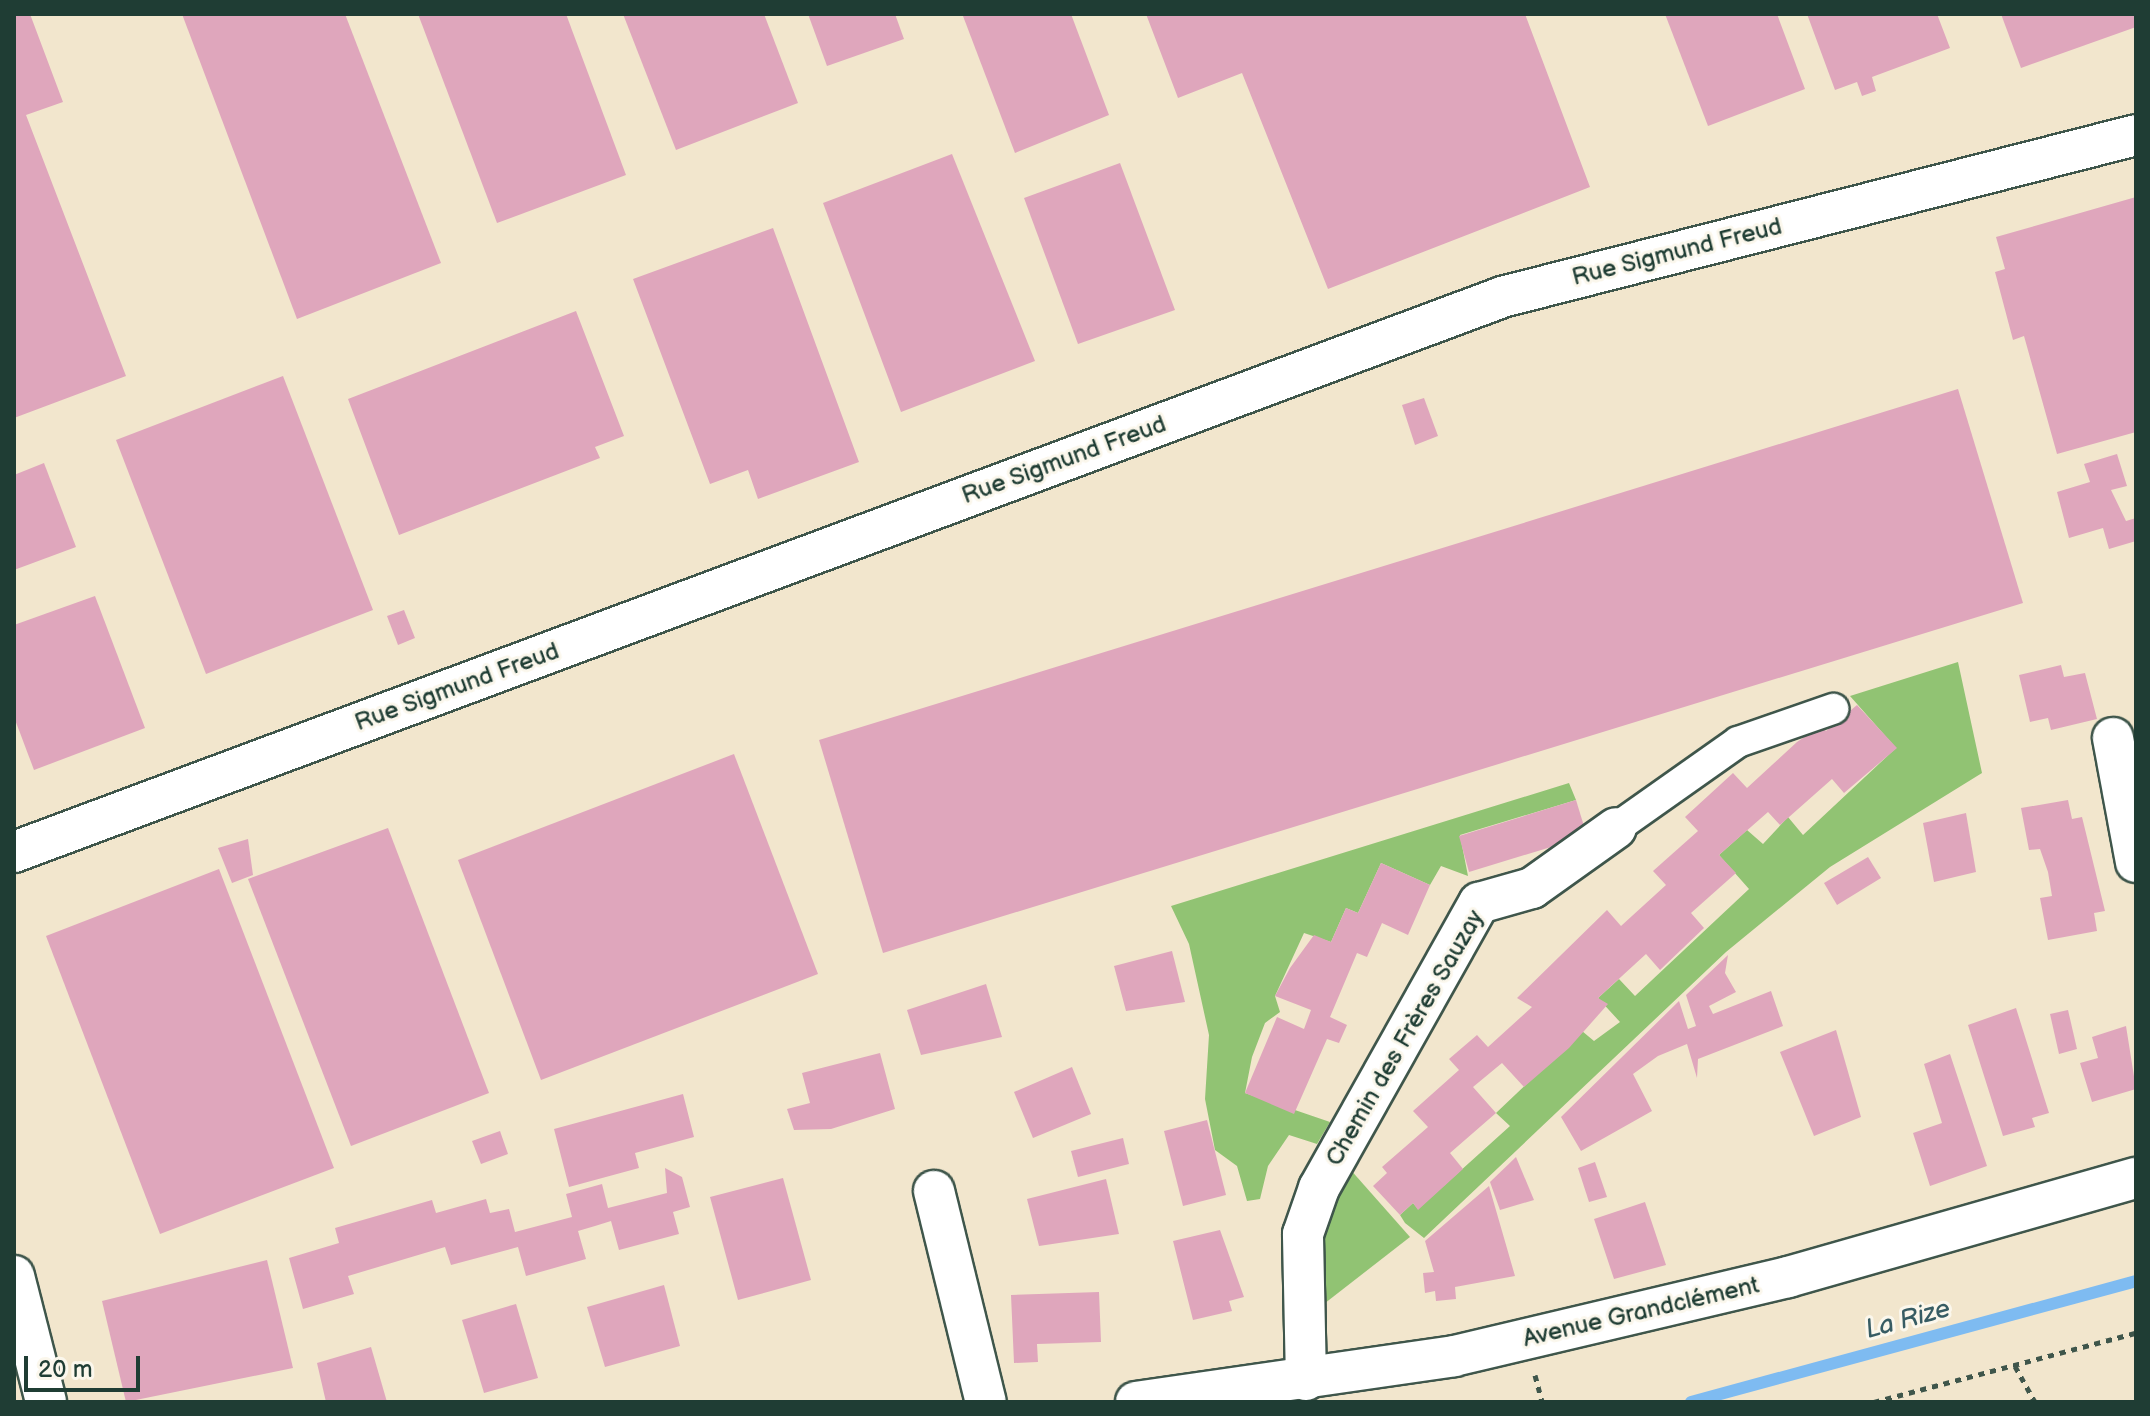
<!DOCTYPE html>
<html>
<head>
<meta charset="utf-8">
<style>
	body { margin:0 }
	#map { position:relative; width:2150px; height:1416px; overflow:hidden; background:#f2e6cd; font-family:"Balsamiq Sans",sans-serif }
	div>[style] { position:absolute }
	.green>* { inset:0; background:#91c373 }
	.stream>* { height:12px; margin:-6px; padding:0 6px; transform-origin:6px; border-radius:6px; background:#7ebbf1 }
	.building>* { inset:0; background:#dfa6bc }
	.path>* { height:5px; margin-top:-2.5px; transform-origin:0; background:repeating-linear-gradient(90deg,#3f564b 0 6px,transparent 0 12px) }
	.roads { filter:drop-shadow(2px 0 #3f564b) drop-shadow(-2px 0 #3f564b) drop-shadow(0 2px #3f564b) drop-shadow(0 -2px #3f564b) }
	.pedestrian>* { height:30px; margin:-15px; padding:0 15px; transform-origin:15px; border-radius:15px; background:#fff }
	.minor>* { height:40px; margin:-20px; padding:0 20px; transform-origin:20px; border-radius:20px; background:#fff }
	span { translate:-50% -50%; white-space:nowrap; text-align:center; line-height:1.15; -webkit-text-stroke:6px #fbf7ec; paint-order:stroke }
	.street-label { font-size:24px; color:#1f3d34 }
	.water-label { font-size:26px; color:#375c63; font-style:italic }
	.frame { position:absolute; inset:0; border:16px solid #1f3d34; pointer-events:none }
	.scale { position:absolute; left:24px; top:1356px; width:116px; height:36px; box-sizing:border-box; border:4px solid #1f3d34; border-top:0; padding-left:10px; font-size:24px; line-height:28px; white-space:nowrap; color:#1f3d34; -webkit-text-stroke:6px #fbf7ec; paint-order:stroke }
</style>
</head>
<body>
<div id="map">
	<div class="green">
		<div style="clip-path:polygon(1958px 662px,1982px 773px,1830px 867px,1726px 952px,1424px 1238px,1405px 1223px,1400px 1215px,1413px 1203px,1418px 1209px,1510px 1126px,1496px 1113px,1582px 1031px,1594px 1041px,1620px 1022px,1598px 998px,1619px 979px,1635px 996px,1749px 889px,1719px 855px,1747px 830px,1763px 844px,1788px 817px,1803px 835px,1896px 748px,1850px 696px)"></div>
		<div style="clip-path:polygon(1569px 783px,1576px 800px,1460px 835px,1468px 876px,1441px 866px,1430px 885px,1381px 863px,1358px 913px,1346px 908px,1331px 942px,1304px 933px,1275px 996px,1280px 1012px,1265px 1023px,1252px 1057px,1245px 1093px,1330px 1122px,1317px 1144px,1289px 1135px,1268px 1166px,1260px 1199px,1247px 1201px,1237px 1166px,1215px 1150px,1205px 1099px,1209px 1035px,1189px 944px,1171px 906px)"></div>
		<div style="clip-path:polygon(1349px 1168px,1410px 1237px,1320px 1307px,1317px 1238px)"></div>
	</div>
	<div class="stream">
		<div style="left:1691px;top:1402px;width:461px;rotate:-15.2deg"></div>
	</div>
	<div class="building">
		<div style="clip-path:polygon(14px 14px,30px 14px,63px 102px,26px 115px,126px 376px,14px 418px)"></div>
		<div style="clip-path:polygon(182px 14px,345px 14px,441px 263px,297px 319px)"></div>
		<div style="clip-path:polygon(418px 14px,566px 14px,626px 175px,497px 223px)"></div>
		<div style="clip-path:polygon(623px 14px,764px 14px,798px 103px,676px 150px)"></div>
		<div style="clip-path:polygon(808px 14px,895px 14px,904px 39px,827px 66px)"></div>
		<div style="clip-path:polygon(1071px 14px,1109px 115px,1015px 153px,963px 16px)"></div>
		<div style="clip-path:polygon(1146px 14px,1525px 14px,1590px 187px,1328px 289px,1242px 73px,1178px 98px)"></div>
		<div style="clip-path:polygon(1665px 14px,1777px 14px,1805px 89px,1708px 126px)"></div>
		<div style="clip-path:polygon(1807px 14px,1937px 14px,1950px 48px,1872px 77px,1876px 91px,1862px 96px,1857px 82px,1835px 90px)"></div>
		<div style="clip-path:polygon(2001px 14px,2136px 14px,2136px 27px,2021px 68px)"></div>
		<div style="clip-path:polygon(952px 154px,1035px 361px,901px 412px,823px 203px)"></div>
		<div style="clip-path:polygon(1120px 163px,1175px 310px,1078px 344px,1024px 198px)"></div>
		<div style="clip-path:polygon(2136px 197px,2136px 432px,2057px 454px,2024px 336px,2013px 340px,1995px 272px,2005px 269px,1996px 237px)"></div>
		<div style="clip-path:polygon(773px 228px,859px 462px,758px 499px,748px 470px,710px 484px,633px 279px)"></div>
		<div style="clip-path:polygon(576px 311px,624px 436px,595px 447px,600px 458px,399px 535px,348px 399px)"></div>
		<div style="clip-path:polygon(283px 376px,373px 610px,206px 674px,116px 440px)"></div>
		<div style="clip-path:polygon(1958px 389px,2023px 603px,883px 953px,819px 740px)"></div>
		<div style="clip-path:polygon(1424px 398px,1438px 436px,1415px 445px,1402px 405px)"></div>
		<div style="clip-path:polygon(2117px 454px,2127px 486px,2111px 490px,2126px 521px,2136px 518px,2136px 541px,2109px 549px,2103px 528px,2069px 538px,2057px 492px,2090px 482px,2084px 464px)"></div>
		<div style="clip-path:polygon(44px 463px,76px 547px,14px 570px,14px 475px)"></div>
		<div style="clip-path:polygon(95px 596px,145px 728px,34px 770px,14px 717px,14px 625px)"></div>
		<div style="clip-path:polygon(404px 610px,415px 638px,398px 645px,387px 616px)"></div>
		<div style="clip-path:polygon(2061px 665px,2064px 677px,2085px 673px,2097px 719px,2051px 730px,2048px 718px,2030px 722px,2019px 675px)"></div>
		<div style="clip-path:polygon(1857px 705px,1897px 748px,1844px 793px,1832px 779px,1780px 825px,1768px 812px,1719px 855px,1736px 873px,1691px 913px,1704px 928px,1660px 970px,1646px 954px,1598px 998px,1608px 1004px,1569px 1048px,1524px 1087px,1502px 1063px,1473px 1087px,1496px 1113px,1450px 1153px,1463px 1169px,1418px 1210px,1413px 1203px,1400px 1215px,1373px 1186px,1387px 1173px,1382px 1167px,1428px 1127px,1413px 1111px,1459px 1070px,1449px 1059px,1477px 1035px,1488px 1047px,1532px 1007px,1517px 998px,1607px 910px,1621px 926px,1666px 885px,1653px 871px,1698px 831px,1685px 817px,1733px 773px,1747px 788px,1797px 742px,1821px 726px,1826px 731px)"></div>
		<div style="clip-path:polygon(734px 754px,818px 974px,541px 1080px,458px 860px)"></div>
		<div style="clip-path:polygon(1576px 800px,1587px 836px,1469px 872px,1459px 836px)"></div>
		<div style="clip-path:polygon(2068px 800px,2072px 819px,2082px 817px,2105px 911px,2094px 913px,2097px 931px,2048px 940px,2040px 898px,2052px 896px,2048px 872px,2040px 849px,2029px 850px,2021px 808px)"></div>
		<div style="clip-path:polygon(1966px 813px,1976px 872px,1934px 882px,1923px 823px)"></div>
		<div style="clip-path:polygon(388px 828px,489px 1093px,351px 1146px,248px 879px)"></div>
		<div style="clip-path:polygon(248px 839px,253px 875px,232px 883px,218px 848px)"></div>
		<div style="clip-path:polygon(1868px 857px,1881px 878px,1837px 905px,1824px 883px)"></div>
		<div style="clip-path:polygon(1381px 863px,1430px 885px,1408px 935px,1382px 923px,1367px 957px,1357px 953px,1330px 1017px,1347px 1025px,1339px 1043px,1327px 1039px,1294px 1114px,1245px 1093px,1277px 1017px,1304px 1029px,1311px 1010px,1275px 996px,1290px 968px,1314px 935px,1331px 942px,1346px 908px,1358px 913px)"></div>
		<div style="clip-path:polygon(219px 869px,334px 1168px,160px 1234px,46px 936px)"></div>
		<div style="clip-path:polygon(1172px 951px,1185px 1002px,1126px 1011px,1114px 966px)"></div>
		<div style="clip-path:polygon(1728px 955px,1725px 973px,1736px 992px,1709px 1006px,1713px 1014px,1771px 991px,1783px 1026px,1698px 1059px,1697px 1078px,1687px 1044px,1658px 1056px,1633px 1074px,1652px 1111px,1581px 1151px,1561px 1117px,1679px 1001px,1688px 1029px,1696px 1026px,1686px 995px)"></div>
		<div style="clip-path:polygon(986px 984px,1002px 1037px,921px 1055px,907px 1010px)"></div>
		<div style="clip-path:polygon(2016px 1008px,2049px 1113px,2032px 1118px,2035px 1127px,2003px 1136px,1968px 1025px)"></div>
		<div style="clip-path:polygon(2068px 1010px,2077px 1049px,2059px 1054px,2050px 1014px)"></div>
		<div style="clip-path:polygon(2126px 1026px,2136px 1089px,2092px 1102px,2080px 1063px,2098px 1058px,2092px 1037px)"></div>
		<div style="clip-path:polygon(1836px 1030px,1861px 1117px,1814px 1136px,1780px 1052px)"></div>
		<div style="clip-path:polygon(880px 1053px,895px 1109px,831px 1129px,794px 1130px,787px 1109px,810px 1103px,802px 1073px)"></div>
		<div style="clip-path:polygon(1950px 1054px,1987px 1166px,1930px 1186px,1913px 1133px,1942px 1123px,1924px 1064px)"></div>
		<div style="clip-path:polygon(1072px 1067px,1091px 1114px,1033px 1138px,1014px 1092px)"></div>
		<div style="clip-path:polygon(683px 1094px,694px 1137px,635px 1153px,639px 1168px,569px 1187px,554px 1129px)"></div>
		<div style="clip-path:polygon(1207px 1120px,1226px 1195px,1183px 1206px,1164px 1131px)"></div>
		<div style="clip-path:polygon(500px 1131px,508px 1154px,481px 1164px,472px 1141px)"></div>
		<div style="clip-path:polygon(1123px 1138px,1129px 1164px,1078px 1177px,1071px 1151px)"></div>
		<div style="clip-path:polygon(1516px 1157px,1534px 1200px,1500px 1210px,1490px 1182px)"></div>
		<div style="clip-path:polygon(1595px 1162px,1607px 1197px,1589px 1202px,1578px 1168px)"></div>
		<div style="clip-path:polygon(665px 1168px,682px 1177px,690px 1207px,673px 1212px,679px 1234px,619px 1250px,611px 1221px,595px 1226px,578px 1231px,586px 1259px,526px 1276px,518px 1247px,451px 1265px,445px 1247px,348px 1276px,354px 1294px,303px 1309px,289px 1258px,339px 1243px,335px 1228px,432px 1200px,436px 1213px,486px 1199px,490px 1213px,509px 1209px,515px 1232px,572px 1217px,566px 1194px,602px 1184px,608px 1208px,667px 1193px)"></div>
		<div style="clip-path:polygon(783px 1178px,811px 1280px,738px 1300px,710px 1197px)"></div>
		<div style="clip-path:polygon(1106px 1179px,1119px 1234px,1039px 1246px,1027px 1199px)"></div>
		<div style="clip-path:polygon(1489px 1186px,1515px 1276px,1455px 1287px,1456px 1299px,1436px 1301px,1435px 1291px,1425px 1293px,1423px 1273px,1434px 1272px,1425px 1241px)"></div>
		<div style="clip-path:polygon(1645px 1202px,1666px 1265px,1614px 1279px,1594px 1219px)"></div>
		<div style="clip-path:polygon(1220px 1230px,1244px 1297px,1229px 1301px,1232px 1311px,1193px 1320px,1173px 1241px)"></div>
		<div style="clip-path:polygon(267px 1260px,293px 1368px,126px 1402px,102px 1301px)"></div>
		<div style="clip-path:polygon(664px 1285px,680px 1346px,605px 1367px,587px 1307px)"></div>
		<div style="clip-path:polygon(1099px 1292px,1101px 1342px,1037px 1344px,1038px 1362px,1014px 1363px,1011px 1295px)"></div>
		<div style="clip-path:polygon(516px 1304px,538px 1378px,484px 1393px,462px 1320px)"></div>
		<div style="clip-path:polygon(371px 1347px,387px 1402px,326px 1402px,317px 1363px)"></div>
	</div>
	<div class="path">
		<div style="left:2015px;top:1366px;width:41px;rotate:60.9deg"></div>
		<div style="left:1535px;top:1375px;width:28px;rotate:75deg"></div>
		<div style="left:1874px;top:1402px;width:271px;rotate:-14.8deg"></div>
	</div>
	<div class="roads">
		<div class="pedestrian">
			<div style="left:1616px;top:828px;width:149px;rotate:-35.2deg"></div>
			<div style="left:1738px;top:742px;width:101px;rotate:-19.2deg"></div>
		</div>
		<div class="minor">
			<div style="left:2113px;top:738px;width:126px;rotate:79.5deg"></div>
			<div style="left:14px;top:852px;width:1588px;rotate:-20.45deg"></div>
			<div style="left:1502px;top:297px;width:654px;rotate:-14.33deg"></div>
			<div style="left:934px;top:1191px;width:217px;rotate:76.2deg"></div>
			<div style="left:14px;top:1276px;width:130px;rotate:75.7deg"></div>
			<div style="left:1306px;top:1380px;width:146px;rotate:-91.2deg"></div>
			<div style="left:1303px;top:1234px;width:49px;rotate:-70.8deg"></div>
			<div style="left:1319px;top:1188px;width:327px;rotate:-60.7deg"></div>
			<div style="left:1479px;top:903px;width:55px;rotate:-15.8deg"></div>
			<div style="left:1532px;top:888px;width:103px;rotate:-35.5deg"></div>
			<div style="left:1136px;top:1402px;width:321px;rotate:-8.2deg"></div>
			<div style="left:1454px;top:1356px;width:343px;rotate:-13.3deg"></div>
			<div style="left:1788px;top:1277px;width:362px;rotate:-15.9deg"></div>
		</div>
	</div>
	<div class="street-label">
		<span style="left:1677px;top:252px;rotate:-14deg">Rue Sigmund Freud</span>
		<span style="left:1064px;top:460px;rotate:-20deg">Rue Sigmund Freud</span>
		<span style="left:457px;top:687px;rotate:-20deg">Rue Sigmund Freud</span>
		<span style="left:1405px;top:1038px;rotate:-60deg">Chemin des Frères Sauzay</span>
		<span style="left:1641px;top:1312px;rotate:-13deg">Avenue Grandclément</span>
	</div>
	<div class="water-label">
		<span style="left:1908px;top:1320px;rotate:-15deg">La Rize</span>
	</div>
	<div class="frame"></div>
	<div class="scale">20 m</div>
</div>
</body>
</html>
